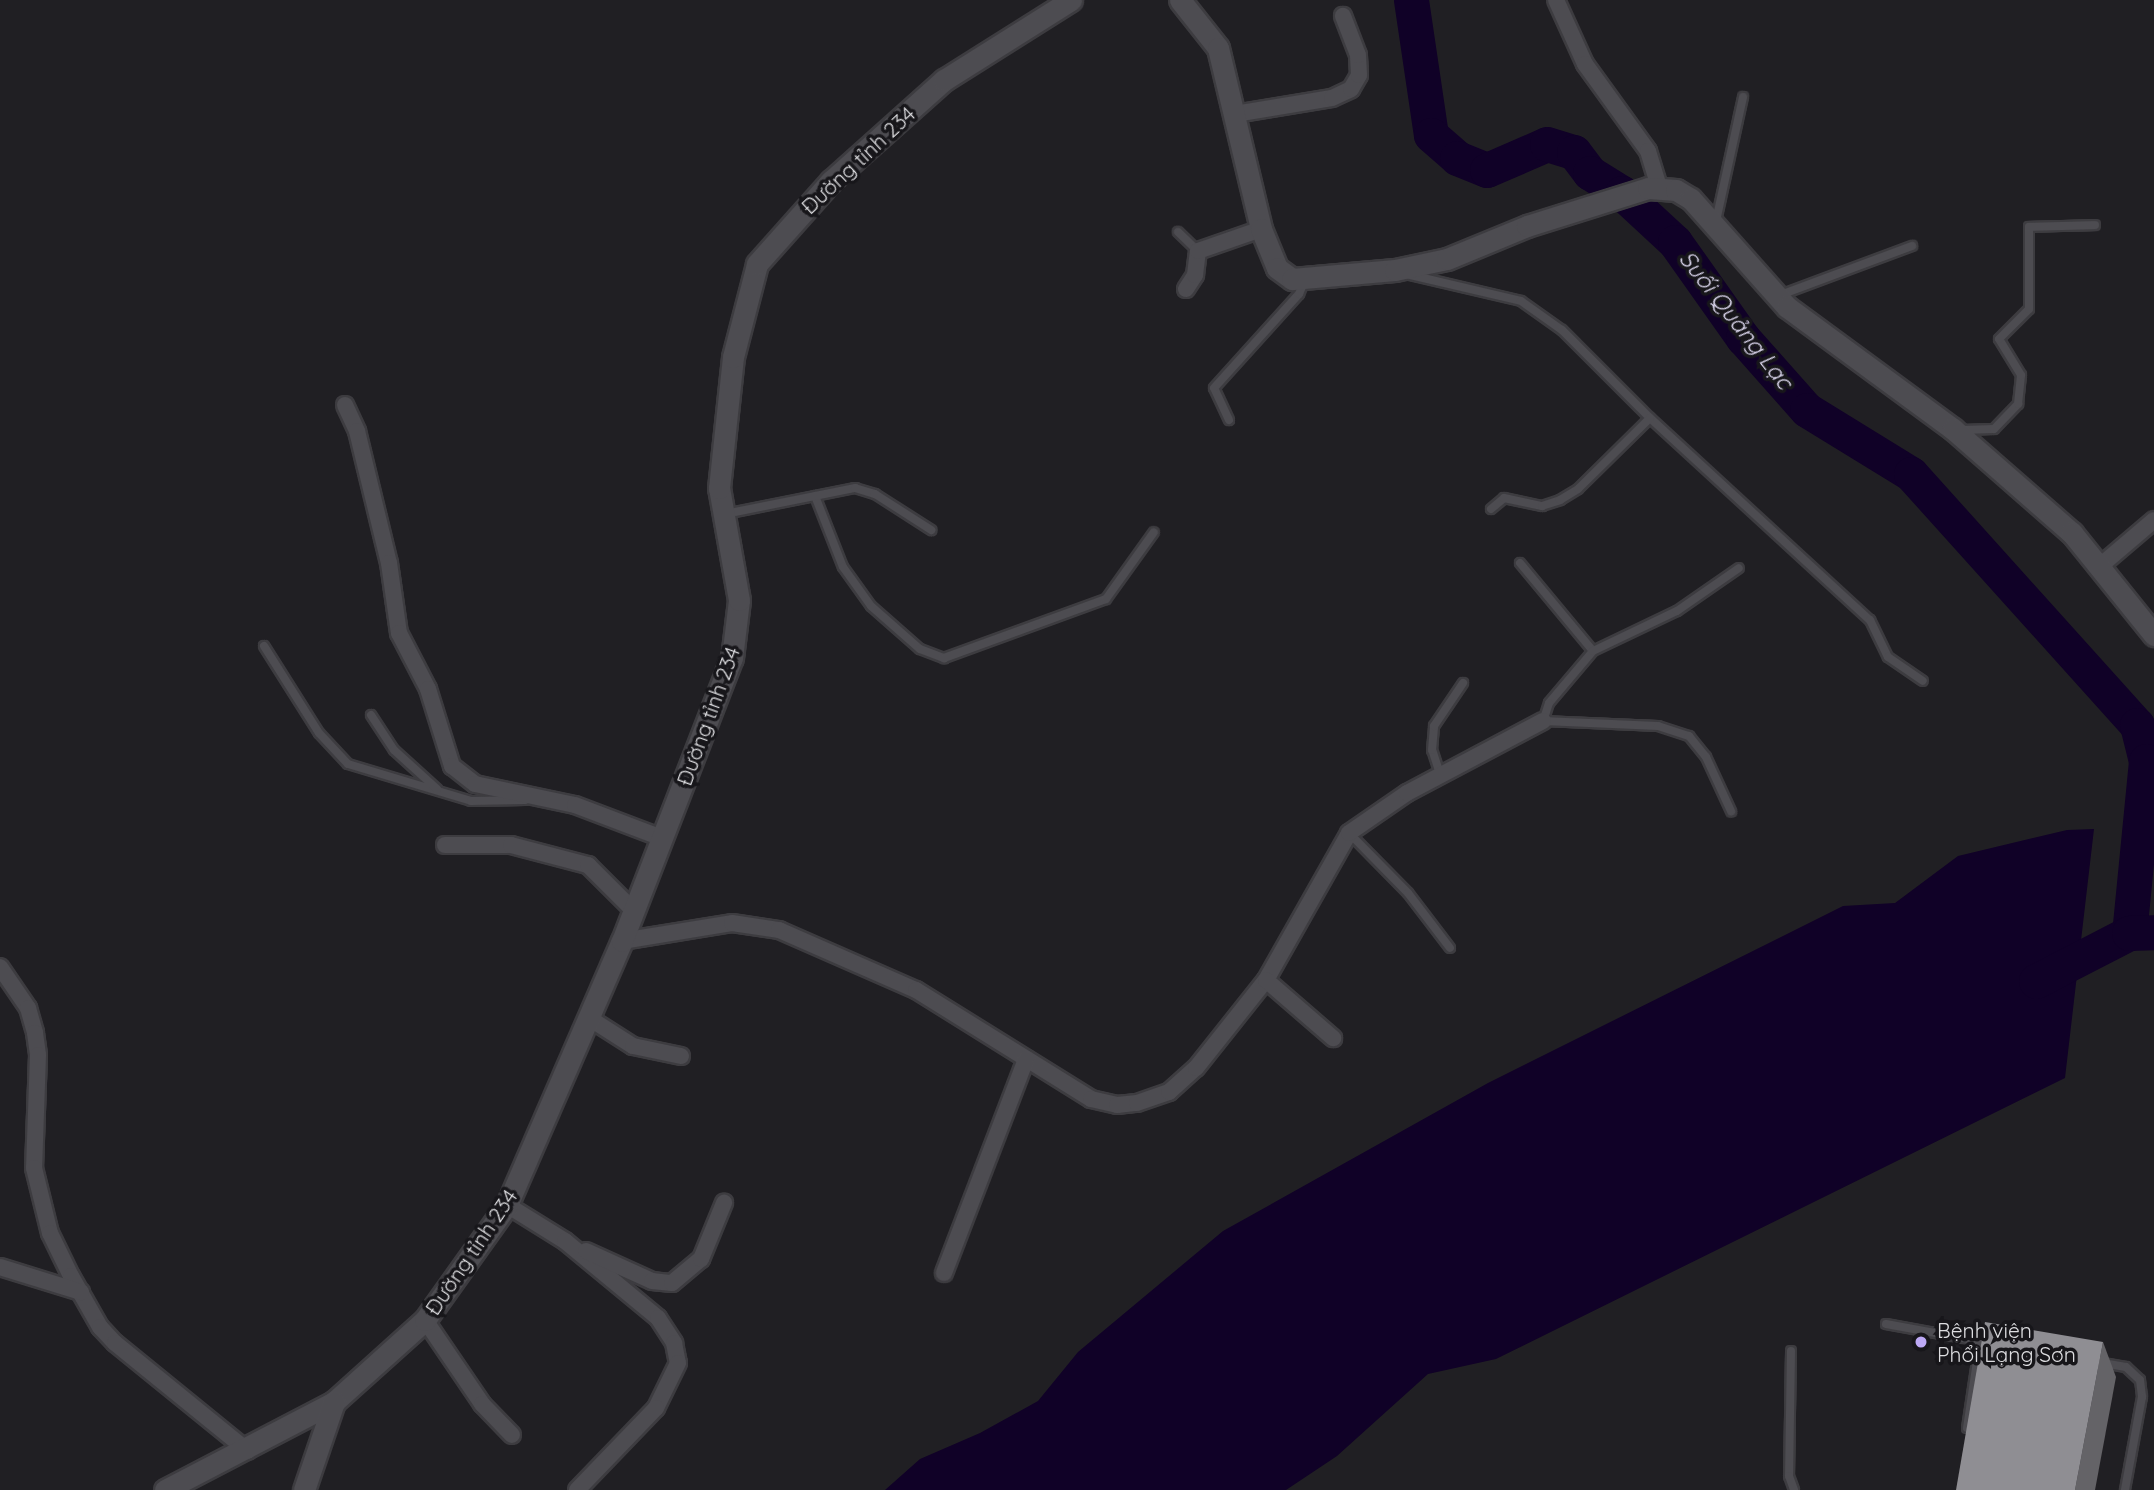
<!DOCTYPE html>
<html>
<head>
<meta charset="utf-8">
<style>
	body { margin:0 }
	#map { position:relative; width:2154px; height:1490px; overflow:hidden; background:#201f23; font-family:Quicksand,sans-serif }
	div>[style] { position:absolute }
	.water>* { inset:0; background:#100127 }
	.river>* { height:35px; margin:-17.5px; padding:0 17.5px; transform-origin:17.5px; border-radius:17.5px; background:#100127 }
	.roads { filter:drop-shadow(2px 0 #3d3c40) drop-shadow(-2px 0 #3d3c40) drop-shadow(0 2px #3d3c40) drop-shadow(0 -2px #3d3c40) }
	.lane>* { height:8px; margin:-4px; padding:0 4px; transform-origin:4px; border-radius:4px; background:#4d4c51 }
	.street>* { height:16px; margin:-8px; padding:0 8px; transform-origin:8px; border-radius:8px; background:#4d4c51 }
	.secondary>* { height:21px; margin:-10.5px; padding:0 10.5px; transform-origin:10.5px; border-radius:10.5px; background:#4d4c51 }
	.shaded-wall>* { inset:0; background:#646367 }
	.building>* { inset:0; background:#8f8e93 }
	.dots>* { width:19px; height:19px; translate:-50% -50%; box-sizing:border-box; border:4px solid #17161a; border-radius:50% }
	span { translate:-50% -50%; white-space:nowrap; text-align:center; line-height:1.15; -webkit-text-stroke:7px #17161a; paint-order:stroke }
	.street-label { font-size:21px; color:#dddde0 }
	.poi-label { font-size:21px; color:#dddde0 }
	.left { translate:0 -50%; text-align:left }
	.water-label { font-size:23px; color:#dcd7ee; font-style:italic }
</style>
</head>
<body>
<div id="map">
	<div class="water">
		<div style="clip-path:polygon(2094px 829px,2065px 1078px,1496px 1359px,1428px 1374px,1337px 1456px,1286px 1490px,885px 1490px,920px 1459px,980px 1433px,1038px 1401px,1078px 1352px,1223px 1231px,1488px 1083px,1843px 906px,1895px 903px,1958px 856px,2067px 830px)"></div>
	</div>
	<div class="river">
		<div style="left:1411px;top:0;width:136px;rotate:81.6deg"></div>
		<div style="left:1431px;top:135px;width:35px;rotate:41deg"></div>
		<div style="left:1457px;top:158px;width:32px;rotate:22deg"></div>
		<div style="left:1487px;top:170px;width:65px;rotate:-23.4deg"></div>
		<div style="left:1547px;top:144px;width:28px;rotate:17deg"></div>
		<div style="left:1574px;top:152px;width:26px;rotate:53deg"></div>
		<div style="left:1590px;top:173px;width:38px;rotate:32deg"></div>
		<div style="left:1622px;top:193px;width:72px;rotate:42.8deg"></div>
		<div style="left:1675px;top:242px;width:118px;rotate:54.7deg"></div>
		<div style="left:1743px;top:338px;width:96px;rotate:48.4deg"></div>
		<div style="left:1807px;top:410px;width:122px;rotate:31.6deg"></div>
		<div style="left:1911px;top:474px;width:338px;rotate:48deg"></div>
		<div style="left:2137px;top:725px;width:37px;rotate:76deg"></div>
		<div style="left:2146px;top:761px;width:173px;rotate:95.6deg"></div>
		<div style="left:2036px;top:981px;width:105px;rotate:-27.3deg"></div>
		<div style="left:2129px;top:933px;width:25px;rotate:-2deg"></div>
	</div>
	<div class="roads">
		<div class="lane">
			<div style="left:1716px;top:221px;width:127px;rotate:-77.7deg"></div>
			<div style="left:1178px;top:232px;width:28px;rotate:44deg"></div>
			<div style="left:1406px;top:274px;width:118px;rotate:13.2deg"></div>
			<div style="left:1521px;top:301px;width:50px;rotate:35.3deg"></div>
			<div style="left:1562px;top:330px;width:124px;rotate:45deg"></div>
			<div style="left:1650px;top:418px;width:299px;rotate:42.6deg"></div>
			<div style="left:1870px;top:620px;width:41px;rotate:64.1deg"></div>
			<div style="left:1888px;top:657px;width:42px;rotate:34.4deg"></div>
			<div style="left:1780px;top:295px;width:141px;rotate:-20.4deg"></div>
			<div style="left:1229px;top:420px;width:35px;rotate:-115deg"></div>
			<div style="left:1214px;top:388px;width:127px;rotate:-47.9deg"></div>
			<div style="left:1299px;top:294px;width:13px;rotate:-67deg"></div>
			<div style="left:1962px;top:430px;width:32px;rotate:-2deg"></div>
			<div style="left:1994px;top:429px;width:35px;rotate:-46deg"></div>
			<div style="left:2018px;top:404px;width:29px;rotate:-84deg"></div>
			<div style="left:2021px;top:375px;width:42px;rotate:-121.4deg"></div>
			<div style="left:1999px;top:339px;width:42px;rotate:-45deg"></div>
			<div style="left:2029px;top:309px;width:82px;rotate:-90deg"></div>
			<div style="left:2029px;top:227px;width:66px;rotate:-1.7deg"></div>
			<div style="left:815px;top:496px;width:76px;rotate:68.5deg"></div>
			<div style="left:843px;top:567px;width:48px;rotate:54.3deg"></div>
			<div style="left:871px;top:606px;width:65px;rotate:41.3deg"></div>
			<div style="left:920px;top:649px;width:26px;rotate:21deg"></div>
			<div style="left:944px;top:658px;width:172px;rotate:-20deg"></div>
			<div style="left:1106px;top:599px;width:82px;rotate:-54.4deg"></div>
			<div style="left:1491px;top:509px;width:17px;rotate:-40deg"></div>
			<div style="left:1504px;top:498px;width:39px;rotate:12deg"></div>
			<div style="left:1542px;top:506px;width:19px;rotate:-18deg"></div>
			<div style="left:1560px;top:500px;width:21px;rotate:-31deg"></div>
			<div style="left:1578px;top:489px;width:101px;rotate:-44.6deg"></div>
			<div style="left:725px;top:514px;width:133px;rotate:-11.3deg"></div>
			<div style="left:855px;top:488px;width:21px;rotate:17deg"></div>
			<div style="left:875px;top:494px;width:67px;rotate:32.7deg"></div>
			<div style="left:1520px;top:563px;width:114px;rotate:50.3deg"></div>
			<div style="left:1593px;top:651px;width:68px;rotate:130.2deg"></div>
			<div style="left:1549px;top:703px;width:19px;rotate:108deg"></div>
			<div style="left:1543px;top:721px;width:115px;rotate:2.5deg"></div>
			<div style="left:1658px;top:726px;width:33px;rotate:18deg"></div>
			<div style="left:1689px;top:736px;width:27px;rotate:51deg"></div>
			<div style="left:1706px;top:757px;width:60px;rotate:65.2deg"></div>
			<div style="left:264px;top:646px;width:103px;rotate:57.7deg"></div>
			<div style="left:319px;top:733px;width:42px;rotate:46.9deg"></div>
			<div style="left:348px;top:764px;width:128px;rotate:16.7deg"></div>
			<div style="left:471px;top:801px;width:54px;rotate:-1.1deg"></div>
			<div style="left:1593px;top:651px;width:93px;rotate:-25.5deg"></div>
			<div style="left:1677px;top:611px;width:75px;rotate:-34.7deg"></div>
			<div style="left:371px;top:715px;width:42px;rotate:56.7deg"></div>
			<div style="left:394px;top:750px;width:58px;rotate:42.2deg"></div>
			<div style="left:1441px;top:777px;width:28px;rotate:-108deg"></div>
			<div style="left:1432px;top:750px;width:24px;rotate:-85deg"></div>
			<div style="left:1434px;top:726px;width:52px;rotate:-56deg"></div>
			<div style="left:1349px;top:833px;width:84px;rotate:45.5deg"></div>
			<div style="left:1408px;top:893px;width:69px;rotate:52.6deg"></div>
			<div style="left:1886px;top:1324px;width:106px;rotate:10.4deg"></div>
			<div style="left:1791px;top:1351px;width:125px;rotate:90.9deg"></div>
			<div style="left:1789px;top:1476px;width:15px;rotate:70deg"></div>
			<div style="left:2103px;top:1363px;width:23px;rotate:10deg"></div>
			<div style="left:2126px;top:1367px;width:19px;rotate:43deg"></div>
			<div style="left:2140px;top:1380px;width:17px;rotate:83deg"></div>
			<div style="left:2142px;top:1397px;width:95px;rotate:100.4deg"></div>
			<div style="left:1967px;top:1428px;width:88px;rotate:-81.5deg"></div>
		</div>
		<div class="street">
			<div style="left:1556px;top:0;width:70px;rotate:65.6deg"></div>
			<div style="left:1585px;top:64px;width:107px;rotate:54.1deg"></div>
			<div style="left:1648px;top:151px;width:37px;rotate:73deg"></div>
			<div style="left:1235px;top:114px;width:98px;rotate:-9.4deg"></div>
			<div style="left:1332px;top:98px;width:21px;rotate:-25deg"></div>
			<div style="left:1351px;top:89px;width:16px;rotate:-60deg"></div>
			<div style="left:1359px;top:75px;width:20px;rotate:-93deg"></div>
			<div style="left:1358px;top:55px;width:42px;rotate:-111deg"></div>
			<div style="left:1186px;top:289px;width:17px;rotate:-57deg"></div>
			<div style="left:1195px;top:275px;width:24px;rotate:-83deg"></div>
			<div style="left:1198px;top:251px;width:67px;rotate:-19.2deg"></div>
			<div style="left:345px;top:405px;width:29px;rotate:65deg"></div>
			<div style="left:357px;top:431px;width:136px;rotate:76.4deg"></div>
			<div style="left:389px;top:563px;width:71px;rotate:81.9deg"></div>
			<div style="left:399px;top:633px;width:63px;rotate:62.6deg"></div>
			<div style="left:428px;top:689px;width:81px;rotate:72.7deg"></div>
			<div style="left:452px;top:766px;width:29px;rotate:38deg"></div>
			<div style="left:475px;top:784px;width:102px;rotate:11.9deg"></div>
			<div style="left:575px;top:805px;width:93px;rotate:20.8deg"></div>
			<div style="left:2099px;top:567px;width:72px;rotate:-40.5deg"></div>
			<div style="left:445px;top:845px;width:66px"></div>
			<div style="left:511px;top:845px;width:80px;rotate:14.6deg"></div>
			<div style="left:588px;top:865px;width:65px;rotate:45deg"></div>
			<div style="left:622px;top:941px;width:111px;rotate:-9.3deg"></div>
			<div style="left:732px;top:923px;width:48px;rotate:8.5deg"></div>
			<div style="left:779px;top:930px;width:150px;rotate:23.7deg"></div>
			<div style="left:916px;top:990px;width:206px;rotate:31.9deg"></div>
			<div style="left:1091px;top:1099px;width:27px;rotate:13deg"></div>
			<div style="left:1117px;top:1105px;width:20px;rotate:-6deg"></div>
			<div style="left:1137px;top:1103px;width:34px;rotate:-19deg"></div>
			<div style="left:1169px;top:1092px;width:36px;rotate:-42deg"></div>
			<div style="left:1196px;top:1068px;width:112px;rotate:-51.5deg"></div>
			<div style="left:1266px;top:980px;width:169px;rotate:-60.5deg"></div>
			<div style="left:1349px;top:833px;width:70px;rotate:-34.6deg"></div>
			<div style="left:1407px;top:793px;width:154px;rotate:-27.9deg"></div>
			<div style="left:0;top:967px;width:50px;rotate:55.7deg"></div>
			<div style="left:28px;top:1008px;width:26px;rotate:74deg"></div>
			<div style="left:35px;top:1033px;width:22px;rotate:82deg"></div>
			<div style="left:38px;top:1055px;width:113px;rotate:92deg"></div>
			<div style="left:34px;top:1168px;width:67px;rotate:76.2deg"></div>
			<div style="left:50px;top:1233px;width:48px;rotate:64deg"></div>
			<div style="left:71px;top:1276px;width:59px;rotate:60.4deg"></div>
			<div style="left:100px;top:1327px;width:22px;rotate:47deg"></div>
			<div style="left:115px;top:1343px;width:171px;rotate:39.1deg"></div>
			<div style="left:1266px;top:980px;width:89px;rotate:40.9deg"></div>
			<div style="left:589px;top:1018px;width:52px;rotate:32.5deg"></div>
			<div style="left:633px;top:1046px;width:49px;rotate:11.8deg"></div>
			<div style="left:507px;top:1205px;width:68px;rotate:31.8deg"></div>
			<div style="left:565px;top:1241px;width:121px;rotate:39.6deg"></div>
			<div style="left:658px;top:1318px;width:30px;rotate:57deg"></div>
			<div style="left:674px;top:1343px;width:20px;rotate:79deg"></div>
			<div style="left:678px;top:1363px;width:50px;rotate:116.1deg"></div>
			<div style="left:656px;top:1408px;width:114px;rotate:133.9deg"></div>
			<div style="left:586px;top:1251px;width:72px;rotate:24.4deg"></div>
			<div style="left:652px;top:1281px;width:20px;rotate:6deg"></div>
			<div style="left:672px;top:1283px;width:38px;rotate:-40deg"></div>
			<div style="left:701px;top:1259px;width:61px;rotate:-67.7deg"></div>
			<div style="left:0;top:1267px;width:85px;rotate:17.2deg"></div>
			<div style="left:944px;top:1273px;width:229px;rotate:-69deg"></div>
			<div style="left:425px;top:1320px;width:102px;rotate:55.8deg"></div>
			<div style="left:482px;top:1404px;width:43px;rotate:45.9deg"></div>
		</div>
		<div class="secondary">
			<div style="left:1180px;top:0;width:61px;rotate:51.6deg"></div>
			<div style="left:1218px;top:48px;width:186px;rotate:76.6deg"></div>
			<div style="left:1261px;top:229px;width:42px;rotate:67.7deg"></div>
			<div style="left:1277px;top:268px;width:19px;rotate:36deg"></div>
			<div style="left:1292px;top:279px;width:103px;rotate:-5deg"></div>
			<div style="left:1395px;top:270px;width:53px;rotate:-11.9deg"></div>
			<div style="left:1447px;top:259px;width:87px;rotate:-22.4deg"></div>
			<div style="left:1527px;top:226px;width:127px;rotate:-17.4deg"></div>
			<div style="left:1648px;top:188px;width:28px;rotate:4deg"></div>
			<div style="left:1676px;top:190px;width:17px;rotate:31deg"></div>
			<div style="left:1691px;top:199px;width:144px;rotate:48.4deg"></div>
			<div style="left:1787px;top:307px;width:206px;rotate:36.3deg"></div>
			<div style="left:1953px;top:429px;width:158px;rotate:41.2deg"></div>
			<div style="left:2072px;top:533px;width:131px;rotate:51.2deg"></div>
			<div style="left:165px;top:1490px;width:191px;rotate:-27.5deg"></div>
			<div style="left:334px;top:1402px;width:122px;rotate:-42deg"></div>
			<div style="left:425px;top:1320px;width:141px;rotate:-54.5deg"></div>
			<div style="left:507px;top:1205px;width:288px;rotate:-66.5deg"></div>
			<div style="left:622px;top:941px;width:304px;rotate:-68.8deg"></div>
			<div style="left:732px;top:658px;width:58px;rotate:-83.1deg"></div>
			<div style="left:739px;top:600px;width:114px;rotate:-100.1deg"></div>
			<div style="left:719px;top:488px;width:132px;rotate:-83.9deg"></div>
			<div style="left:733px;top:357px;width:96px;rotate:-75.5deg"></div>
			<div style="left:757px;top:264px;width:111px;rotate:-48.3deg"></div>
			<div style="left:831px;top:181px;width:152px;rotate:-41.8deg"></div>
			<div style="left:944px;top:80px;width:150px;rotate:-32.2deg"></div>
			<div style="left:304px;top:1490px;width:93px;rotate:-71.2deg"></div>
		</div>
	</div>
	<div class="shaded-wall">
		<div style="clip-path:polygon(2103px 1342px,2116px 1377px,2095px 1490px,2075px 1490px)"></div>
	</div>
	<div class="building">
		<div style="clip-path:polygon(1985px 1322px,2103px 1342px,2075px 1490px,1956px 1490px)"></div>
	</div>
	<div class="dots">
		<div style="left:1921px;top:1342px;background:#bda9f5"></div>
	</div>
	<div class="street-label">
		<span style="left:858px;top:160px;rotate:-43deg">Đường tỉnh 234</span>
		<span style="left:708px;top:716px;rotate:-70deg">Đường tỉnh 234</span>
		<span style="left:471px;top:1252px;rotate:-56deg">Đường tỉnh 234</span>
	</div>
	<div class="poi-label">
		<span class="left" style="left:1937px;top:1342px">Bệnh viện<br>Phổi Lạng Sơn</span>
	</div>
	<div class="water-label">
		<span style="left:1736px;top:320px;rotate:52deg">Suối Quảng Lạc</span>
	</div>
</div>
</body>
</html>
